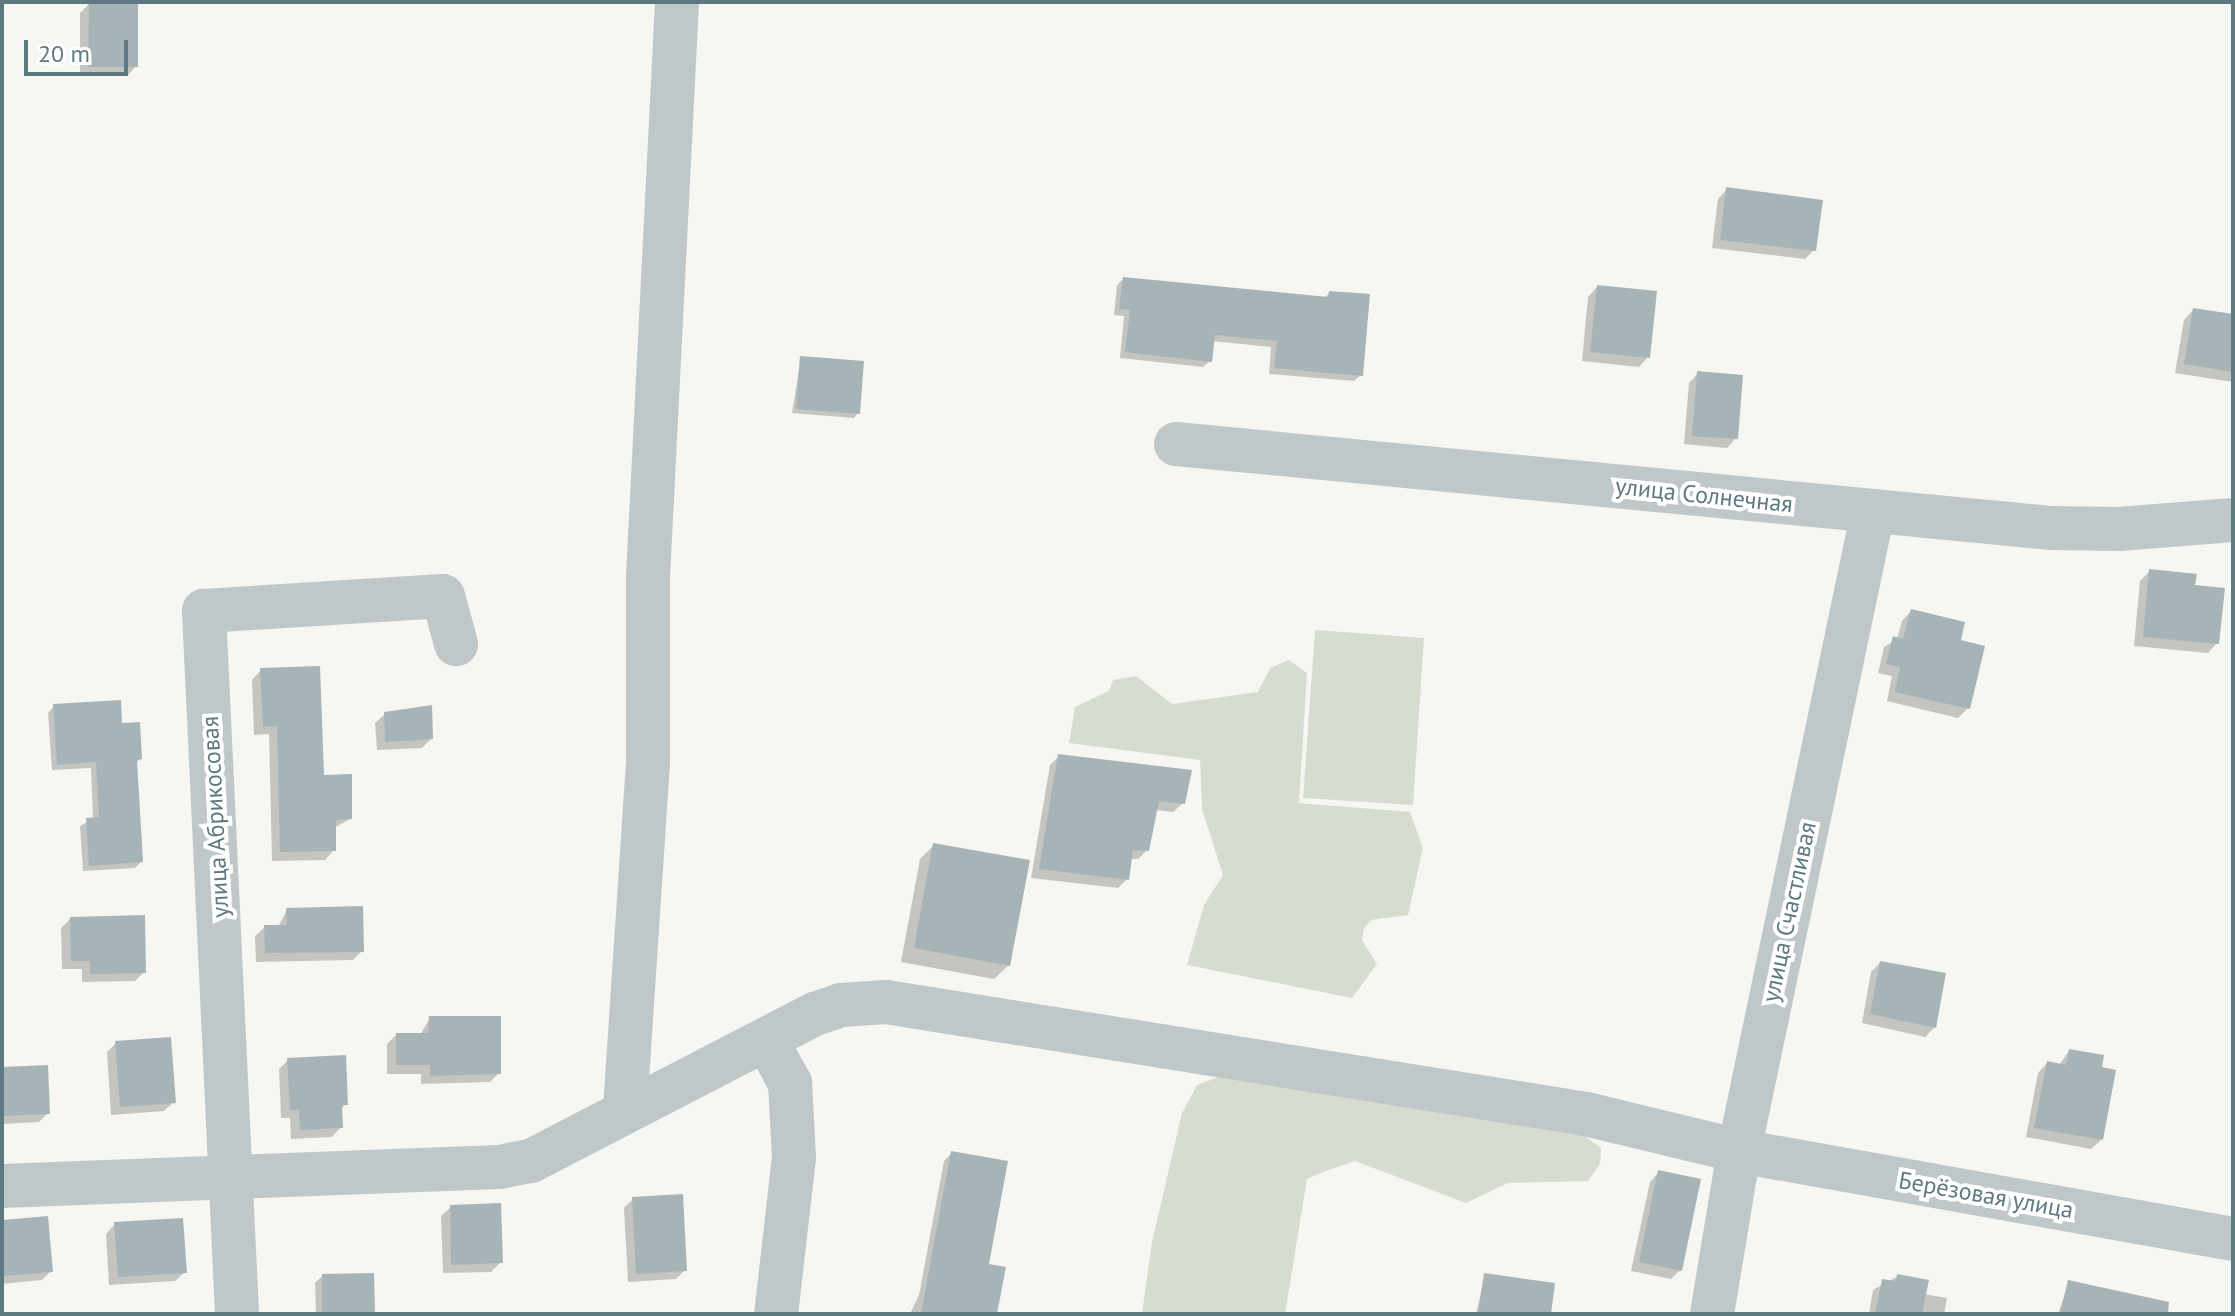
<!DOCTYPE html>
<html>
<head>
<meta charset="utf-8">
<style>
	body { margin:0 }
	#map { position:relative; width:2235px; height:1316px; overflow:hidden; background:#f6f6f2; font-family:"PT Sans",sans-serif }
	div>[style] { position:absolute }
	.green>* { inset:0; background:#d7dcd1 }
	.shadow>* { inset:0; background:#0003 }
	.building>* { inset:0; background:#a7b4b7 }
	.minor>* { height:44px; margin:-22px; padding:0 22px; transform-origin:22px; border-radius:22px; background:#c0c7c9 }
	span { translate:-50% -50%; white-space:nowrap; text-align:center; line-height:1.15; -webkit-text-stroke:8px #fff; paint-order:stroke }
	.street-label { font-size:24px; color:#5e7a80 }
	.frame { position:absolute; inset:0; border:4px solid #5e7a80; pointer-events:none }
	.scale { position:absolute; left:24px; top:40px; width:104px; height:36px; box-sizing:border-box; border:4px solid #5e7a80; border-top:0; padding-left:10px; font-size:24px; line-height:28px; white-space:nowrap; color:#5e7a80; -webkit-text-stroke:6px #fff; paint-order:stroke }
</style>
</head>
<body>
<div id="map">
	<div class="green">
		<div style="clip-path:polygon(1315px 630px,1424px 638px,1413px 805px,1303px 798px)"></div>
		<div style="clip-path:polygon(1289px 660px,1307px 673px,1299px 803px,1410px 812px,1423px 848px,1408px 915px,1371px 920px,1364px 928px,1362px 940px,1377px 964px,1352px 998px,1187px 965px,1204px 905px,1223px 875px,1202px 809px,1200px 760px,1069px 743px,1075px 707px,1109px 691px,1113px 680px,1136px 676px,1172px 704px,1258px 692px,1270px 668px)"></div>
		<div style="clip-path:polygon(1221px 1076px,1582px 1134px,1601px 1148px,1600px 1164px,1588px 1181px,1508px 1183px,1466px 1203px,1355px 1161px,1328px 1170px,1307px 1179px,1285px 1314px,1142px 1314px,1152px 1242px,1182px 1113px,1197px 1085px)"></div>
	</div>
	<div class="shadow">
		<div style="clip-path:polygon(90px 3px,136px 66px,127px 76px,80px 76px,80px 13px)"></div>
		<div style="clip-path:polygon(1727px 189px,1814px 250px,1805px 259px,1712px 248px,1718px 199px)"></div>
		<div style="clip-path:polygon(1123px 279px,1324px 298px,1330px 293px,1361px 375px,1354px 381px,1269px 374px,1271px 347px,1212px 341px,1210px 361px,1203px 367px,1120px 358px,1124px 316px,1114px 315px,1117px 285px)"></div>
		<div style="clip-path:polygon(1597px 287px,1648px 357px,1639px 367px,1582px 361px,1588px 297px)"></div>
		<div style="clip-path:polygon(2193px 310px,2233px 316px,2233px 382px,2175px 373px,2184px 320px)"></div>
		<div style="clip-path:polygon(801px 358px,858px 413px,854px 418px,792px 413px)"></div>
		<div style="clip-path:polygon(1698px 373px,1736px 438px,1727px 448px,1684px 444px,1689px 383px)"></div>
		<div style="clip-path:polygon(2150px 571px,2193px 587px,2217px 643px,2208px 653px,2134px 646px,2140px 581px)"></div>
		<div style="clip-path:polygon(1911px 611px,1958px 642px,1968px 708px,1958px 718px,1887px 701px,1892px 676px,1878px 673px,1884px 647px,1897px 639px,1902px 621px)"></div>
		<div style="clip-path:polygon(261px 670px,350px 819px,334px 828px,334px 850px,325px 860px,272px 861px,269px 734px,254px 735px,252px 680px)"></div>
		<div style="clip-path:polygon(54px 706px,120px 725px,140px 759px,135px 764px,141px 862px,135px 868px,83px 871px,80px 826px,93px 819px,91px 768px,52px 770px,48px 713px)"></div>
		<div style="clip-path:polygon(385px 714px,431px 739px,422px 748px,377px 750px,375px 723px)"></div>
		<div style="clip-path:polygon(1059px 756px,1183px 803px,1173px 812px,1155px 810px,1147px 850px,1138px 859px,1130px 859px,1127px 879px,1118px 888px,1031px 878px,1050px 765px)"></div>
		<div style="clip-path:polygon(934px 845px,1009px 965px,994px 979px,901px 962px,920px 859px)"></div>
		<div style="clip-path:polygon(287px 910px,362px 951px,353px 960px,256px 962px,255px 936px,265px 927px,278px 927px)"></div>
		<div style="clip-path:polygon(70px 919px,144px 972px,135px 981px,82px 982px,82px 969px,62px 969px,61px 928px)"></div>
		<div style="clip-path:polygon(1880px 963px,1934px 1028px,1925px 1037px,1862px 1023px,1871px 972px)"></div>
		<div style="clip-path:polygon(430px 1018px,499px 1073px,490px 1082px,421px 1084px,421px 1074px,387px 1074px,387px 1044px,396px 1035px,420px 1035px)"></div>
		<div style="clip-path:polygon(116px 1043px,174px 1102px,164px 1111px,111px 1115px,107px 1052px)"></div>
		<div style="clip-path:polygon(2069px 1051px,2101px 1140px,2091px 1149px,2026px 1137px,2038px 1073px,2047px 1063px,2059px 1065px)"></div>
		<div style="clip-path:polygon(288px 1060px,346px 1104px,340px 1110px,341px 1127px,332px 1137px,291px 1139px,290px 1118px,281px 1118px,279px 1069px)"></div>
		<div style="clip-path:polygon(2px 1069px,48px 1113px,39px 1122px,2px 1124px)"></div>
		<div style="clip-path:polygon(952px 1153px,987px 1265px,995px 1314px,910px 1314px,919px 1295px,944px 1161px)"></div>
		<div style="clip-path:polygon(1659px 1172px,1680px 1270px,1671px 1279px,1631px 1271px,1650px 1182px)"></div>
		<div style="clip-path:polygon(633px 1199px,685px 1270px,676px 1279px,628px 1282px,624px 1208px)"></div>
		<div style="clip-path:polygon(451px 1207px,501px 1262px,491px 1272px,443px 1273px,441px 1216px)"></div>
		<div style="clip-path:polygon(2px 1222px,51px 1271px,42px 1280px,2px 1284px)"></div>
		<div style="clip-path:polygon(115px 1224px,185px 1272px,175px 1281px,109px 1285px,106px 1234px)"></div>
		<div style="clip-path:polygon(1485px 1275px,1549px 1314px,1476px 1314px)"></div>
		<div style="clip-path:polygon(322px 1276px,373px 1314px,316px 1314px,315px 1283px)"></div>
		<div style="clip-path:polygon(1898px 1276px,1924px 1294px,1947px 1298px,1944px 1314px,1869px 1314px,1873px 1290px)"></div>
		<div style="clip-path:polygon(2069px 1282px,2117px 1314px,2058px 1314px)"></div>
	</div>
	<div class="building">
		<div style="clip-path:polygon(89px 2px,138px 2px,138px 67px,88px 67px)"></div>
		<div style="clip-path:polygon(1726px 187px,1823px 200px,1816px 251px,1720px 240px)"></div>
		<div style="clip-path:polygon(1123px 277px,1328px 297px,1329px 291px,1370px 294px,1363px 376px,1274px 368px,1277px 341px,1215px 335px,1212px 362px,1125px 352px,1130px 310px,1119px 309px)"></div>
		<div style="clip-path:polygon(1597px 285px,1657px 291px,1650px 358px,1590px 352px)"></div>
		<div style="clip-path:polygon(2193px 308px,2233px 314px,2233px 372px,2184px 364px)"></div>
		<div style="clip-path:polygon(800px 356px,864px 361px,860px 414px,796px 409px)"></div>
		<div style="clip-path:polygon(1697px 371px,1743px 375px,1738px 439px,1692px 436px)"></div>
		<div style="clip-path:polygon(2149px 569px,2197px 574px,2195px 585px,2225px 588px,2219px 644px,2143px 637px)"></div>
		<div style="clip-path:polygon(1911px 609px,1965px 622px,1961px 640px,1985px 646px,1970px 709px,1895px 692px,1900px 667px,1886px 664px,1893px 636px,1903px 639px)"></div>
		<div style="clip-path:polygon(320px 666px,324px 775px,352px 774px,352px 819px,336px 820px,336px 851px,280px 852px,277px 726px,263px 727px,260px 668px)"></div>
		<div style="clip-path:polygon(121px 700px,122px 723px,140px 722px,142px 759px,137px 760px,143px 862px,89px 866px,86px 818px,99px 817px,96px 762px,57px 765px,53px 704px)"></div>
		<div style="clip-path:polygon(432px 705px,433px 739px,385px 742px,384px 712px)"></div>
		<div style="clip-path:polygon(1058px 754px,1192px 770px,1185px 804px,1159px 801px,1149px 851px,1133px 850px,1129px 880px,1039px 869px)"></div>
		<div style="clip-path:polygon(933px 843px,1030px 860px,1010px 966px,914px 948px)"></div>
		<div style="clip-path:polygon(363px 906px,364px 952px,265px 953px,264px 925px,287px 925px,286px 908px)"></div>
		<div style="clip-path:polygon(145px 915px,146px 973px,90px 974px,90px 961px,71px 961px,70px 917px)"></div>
		<div style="clip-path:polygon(1880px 961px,1946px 973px,1936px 1028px,1870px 1014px)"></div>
		<div style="clip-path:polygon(429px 1016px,501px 1016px,501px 1074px,430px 1076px,430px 1065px,396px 1065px,396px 1033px,428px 1033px)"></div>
		<div style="clip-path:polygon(171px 1037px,176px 1103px,120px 1107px,115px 1041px)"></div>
		<div style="clip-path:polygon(2069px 1049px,2104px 1055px,2102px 1067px,2116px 1070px,2103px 1140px,2034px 1128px,2047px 1061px,2066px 1065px)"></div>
		<div style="clip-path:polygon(346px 1055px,348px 1105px,342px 1105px,343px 1128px,300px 1130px,299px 1110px,290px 1110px,287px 1058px)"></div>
		<div style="clip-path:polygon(48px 1065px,50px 1114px,2px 1116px,2px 1067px)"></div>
		<div style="clip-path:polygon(951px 1151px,1008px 1161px,989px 1264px,1006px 1267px,997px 1314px,921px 1314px)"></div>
		<div style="clip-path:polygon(1658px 1170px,1701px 1179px,1682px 1271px,1639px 1262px)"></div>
		<div style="clip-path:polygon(683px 1194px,687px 1271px,636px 1274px,632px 1197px)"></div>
		<div style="clip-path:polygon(501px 1203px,503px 1263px,451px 1265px,450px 1205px)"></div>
		<div style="clip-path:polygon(48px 1216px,53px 1272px,2px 1276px,2px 1220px)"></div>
		<div style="clip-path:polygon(183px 1218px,187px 1273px,118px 1277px,114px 1222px)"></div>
		<div style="clip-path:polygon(374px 1273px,375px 1314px,322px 1314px,322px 1274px)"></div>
		<div style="clip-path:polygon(1484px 1273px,1555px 1283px,1551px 1314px,1478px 1314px)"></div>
		<div style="clip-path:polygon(1897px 1274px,1929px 1280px,1922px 1314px,1875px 1314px,1882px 1279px,1896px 1281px)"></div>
		<div style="clip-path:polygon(2068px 1280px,2169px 1302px,2168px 1314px,2060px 1314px)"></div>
	</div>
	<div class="minor">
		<div style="left:1176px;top:444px;width:880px;rotate:5.48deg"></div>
		<div style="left:2052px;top:528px;width:67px;rotate:0.9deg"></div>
		<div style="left:2119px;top:529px;width:114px;rotate:-4.5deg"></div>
		<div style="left:768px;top:1043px;width:46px;rotate:61.2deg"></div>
		<div style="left:790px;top:1083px;width:74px;rotate:86.9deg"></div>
		<div style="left:794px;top:1157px;width:158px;rotate:96.5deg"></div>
		<div style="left:625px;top:1109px;width:347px;rotate:-86.2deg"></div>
		<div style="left:648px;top:763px;width:186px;rotate:-90deg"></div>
		<div style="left:648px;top:577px;width:576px;rotate:-87.11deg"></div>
		<div style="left:2px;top:1186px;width:497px;rotate:-2.2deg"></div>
		<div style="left:499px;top:1167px;width:33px;rotate:-11deg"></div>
		<div style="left:531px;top:1161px;width:320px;rotate:-27.4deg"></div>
		<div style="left:815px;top:1014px;width:28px;rotate:-19deg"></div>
		<div style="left:841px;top:1005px;width:45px;rotate:-3.8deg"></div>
		<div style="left:886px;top:1002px;width:709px;rotate:9.09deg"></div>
		<div style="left:1586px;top:1114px;width:157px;rotate:13.6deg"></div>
		<div style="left:1739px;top:1151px;width:502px;rotate:10.1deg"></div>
		<div style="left:237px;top:1314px;width:704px;rotate:-92.69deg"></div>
		<div style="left:204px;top:611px;width:239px;rotate:-3.6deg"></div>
		<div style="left:443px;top:596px;width:50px;rotate:74.8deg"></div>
		<div style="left:1712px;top:1314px;width:165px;rotate:-80.6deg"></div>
		<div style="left:1739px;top:1151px;width:654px;rotate:-78.17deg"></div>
	</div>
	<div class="street-label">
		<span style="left:1704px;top:495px;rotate:6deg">улица Солнечная</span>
		<span style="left:215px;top:817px;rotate:-93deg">улица Абрикосовая</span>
		<span style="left:1789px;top:912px;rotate:-78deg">улица Счастливая</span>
		<span style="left:1986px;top:1195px;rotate:10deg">Берёзовая улица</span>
	</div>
	<div class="frame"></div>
	<div class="scale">20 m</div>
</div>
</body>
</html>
